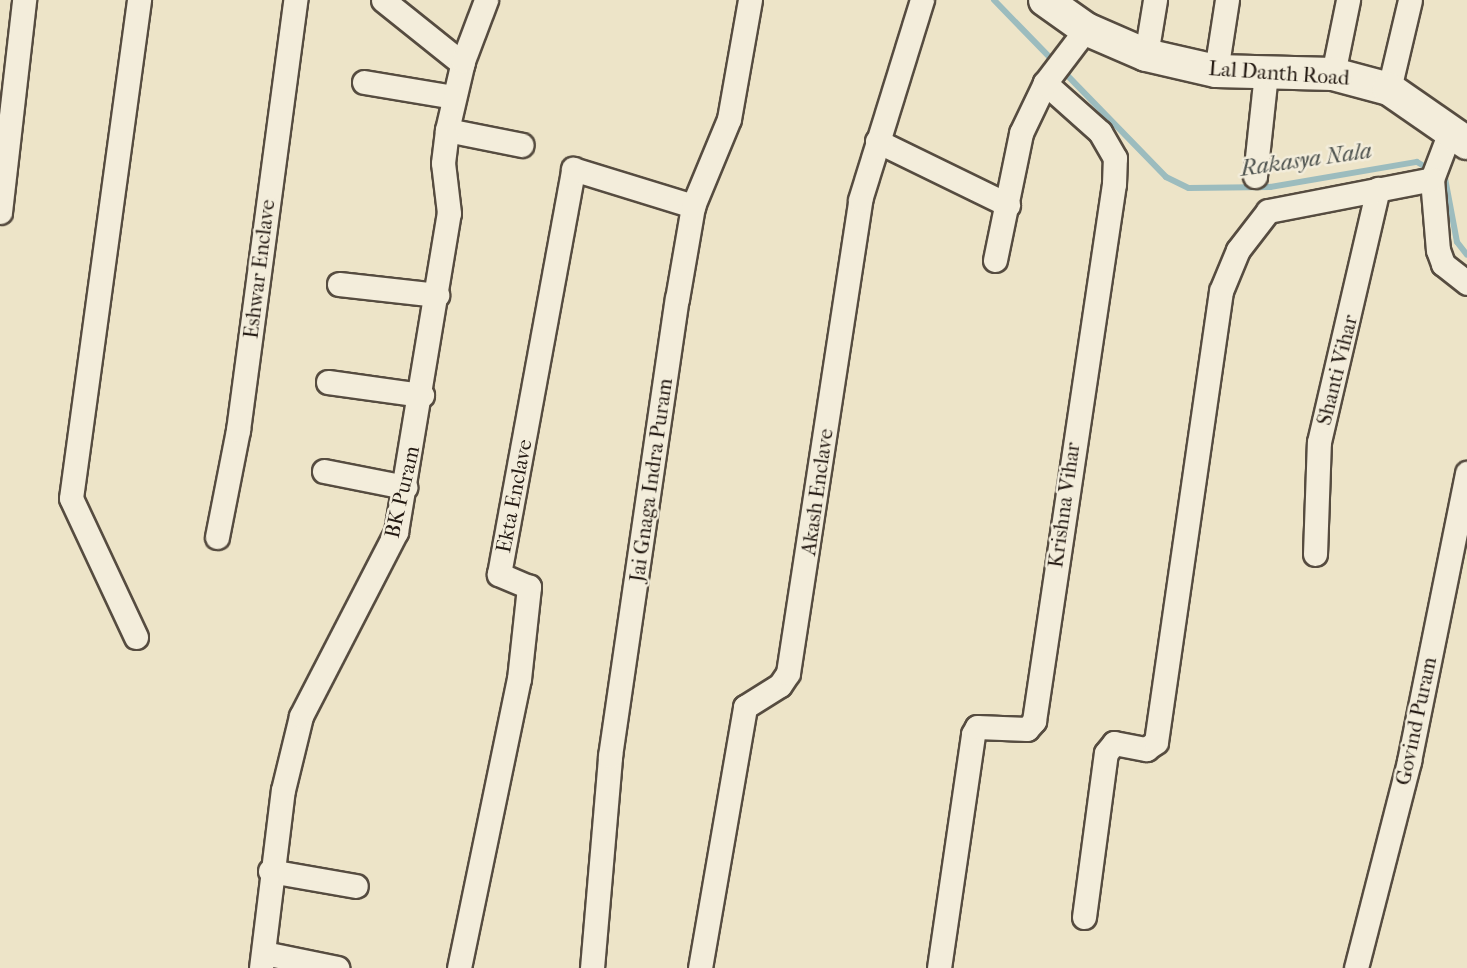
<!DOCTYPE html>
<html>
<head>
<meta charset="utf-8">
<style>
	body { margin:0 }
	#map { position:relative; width:1467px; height:968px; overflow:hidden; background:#ede4c8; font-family:"IM FELL French Canon",serif }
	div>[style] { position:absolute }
	.stream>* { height:6px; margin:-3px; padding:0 3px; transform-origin:3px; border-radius:3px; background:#9cbcbe }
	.roads { filter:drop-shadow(2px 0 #564c40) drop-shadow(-2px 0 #564c40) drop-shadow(0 2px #564c40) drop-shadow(0 -2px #564c40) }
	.street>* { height:23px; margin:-11.5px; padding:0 11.5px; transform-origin:11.5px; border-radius:11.5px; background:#f3eddb }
	.secondary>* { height:32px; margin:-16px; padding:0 16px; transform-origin:16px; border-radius:16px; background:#f3eddb }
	span { translate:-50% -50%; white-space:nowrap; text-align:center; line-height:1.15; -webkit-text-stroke:5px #f3eddb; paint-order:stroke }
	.street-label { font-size:21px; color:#241a13 }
	.water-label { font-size:23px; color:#4e534f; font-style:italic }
</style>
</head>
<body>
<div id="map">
	<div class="stream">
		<div style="left:994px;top:0;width:247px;rotate:45.8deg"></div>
		<div style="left:1166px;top:177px;width:25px;rotate:26deg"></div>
		<div style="left:1189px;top:188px;width:81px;rotate:-0.7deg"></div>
		<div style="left:1270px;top:187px;width:149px;rotate:-9.7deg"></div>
		<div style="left:1417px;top:162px;width:32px;rotate:30deg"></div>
		<div style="left:1445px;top:178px;width:65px;rotate:79.4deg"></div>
		<div style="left:1457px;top:242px;width:16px;rotate:52deg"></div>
	</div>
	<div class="roads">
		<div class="street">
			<div style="left:383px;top:0;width:102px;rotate:38.7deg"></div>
			<div style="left:1146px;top:55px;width:56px;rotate:-80.7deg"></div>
			<div style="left:1216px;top:71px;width:72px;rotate:-81.2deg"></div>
			<div style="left:1333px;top:74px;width:76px;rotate:-78.5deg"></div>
			<div style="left:364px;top:82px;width:91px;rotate:9.5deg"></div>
			<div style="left:1389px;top:89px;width:91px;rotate:-76.7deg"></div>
			<div style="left:1451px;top:129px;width:53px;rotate:110.8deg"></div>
			<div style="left:1432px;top:179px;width:71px;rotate:85.2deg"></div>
			<div style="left:1438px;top:250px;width:15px;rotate:70deg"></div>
			<div style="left:1443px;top:264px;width:31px;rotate:38deg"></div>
			<div style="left:447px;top:130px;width:76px;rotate:11.3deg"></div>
			<div style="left:877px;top:141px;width:146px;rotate:26deg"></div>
			<div style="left:1255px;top:176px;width:104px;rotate:-83.9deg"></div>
			<div style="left:0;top:212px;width:213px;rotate:-83.5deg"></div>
			<div style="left:995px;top:260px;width:130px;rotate:-78.4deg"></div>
			<div style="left:1021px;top:133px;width:55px;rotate:-64.4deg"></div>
			<div style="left:339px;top:284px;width:99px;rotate:6.4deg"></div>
			<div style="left:328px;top:382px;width:95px;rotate:7.9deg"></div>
			<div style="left:324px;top:471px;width:83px;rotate:11.2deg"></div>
			<div style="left:217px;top:537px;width:109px;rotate:-78.9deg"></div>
			<div style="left:238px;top:430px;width:434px;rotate:-82.4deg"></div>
			<div style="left:1315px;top:554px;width:112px;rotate:-88deg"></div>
			<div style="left:1319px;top:442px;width:260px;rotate:-76.9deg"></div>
			<div style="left:136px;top:637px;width:153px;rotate:-115.1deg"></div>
			<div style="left:71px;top:498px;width:503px;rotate:-82.22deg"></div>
			<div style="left:270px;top:871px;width:87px;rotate:9.9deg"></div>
			<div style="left:1084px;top:917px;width:165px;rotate:-82.4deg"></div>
			<div style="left:1106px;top:753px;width:13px;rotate:-51deg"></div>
			<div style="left:1114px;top:743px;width:33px;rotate:11deg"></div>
			<div style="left:1146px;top:749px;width:12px;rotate:-35deg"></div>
			<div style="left:1156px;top:742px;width:456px;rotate:-81.8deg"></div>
			<div style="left:1221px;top:291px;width:44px;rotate:-67.5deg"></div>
			<div style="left:1238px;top:250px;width:49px;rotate:-52.4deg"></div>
			<div style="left:1268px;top:211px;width:167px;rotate:-11deg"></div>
			<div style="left:264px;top:953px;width:75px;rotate:11.6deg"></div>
			<div style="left:261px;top:968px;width:179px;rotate:-83deg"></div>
			<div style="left:283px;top:790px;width:76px;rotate:-76.3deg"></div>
			<div style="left:301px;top:716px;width:207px;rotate:-62.7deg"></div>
			<div style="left:396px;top:532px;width:323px;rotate:-80.6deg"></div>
			<div style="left:449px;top:213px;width:50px;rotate:-96.8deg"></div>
			<div style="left:443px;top:163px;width:33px;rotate:-83deg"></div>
			<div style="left:447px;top:130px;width:71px;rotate:-76.9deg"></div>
			<div style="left:463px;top:61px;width:65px;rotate:-69.3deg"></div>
			<div style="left:459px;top:968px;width:295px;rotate:-78.3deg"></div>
			<div style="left:519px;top:679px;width:93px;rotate:-83.8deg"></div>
			<div style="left:529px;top:587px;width:33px;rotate:-157deg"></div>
			<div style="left:499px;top:574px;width:412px;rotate:-79.6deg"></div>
			<div style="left:573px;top:169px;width:126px;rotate:17.1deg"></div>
			<div style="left:592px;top:968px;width:213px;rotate:-85.1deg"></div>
			<div style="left:610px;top:756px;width:462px;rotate:-81.7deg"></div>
			<div style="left:677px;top:299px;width:94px;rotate:-80.2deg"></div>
			<div style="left:693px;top:206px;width:94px;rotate:-67.5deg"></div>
			<div style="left:729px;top:119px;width:121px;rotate:-80deg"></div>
			<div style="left:700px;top:968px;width:265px;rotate:-80.2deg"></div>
			<div style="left:745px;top:707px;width:41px;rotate:-32.2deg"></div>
			<div style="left:780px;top:685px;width:14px;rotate:-56deg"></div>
			<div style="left:788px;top:673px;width:478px;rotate:-81.3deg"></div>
			<div style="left:860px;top:200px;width:209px;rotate:-72.8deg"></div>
			<div style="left:939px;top:968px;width:236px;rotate:-81.7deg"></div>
			<div style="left:973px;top:734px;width:8px;rotate:-60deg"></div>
			<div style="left:977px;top:727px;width:50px;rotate:2.3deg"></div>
			<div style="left:1027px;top:729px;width:11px;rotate:-49deg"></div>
			<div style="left:1034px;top:721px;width:543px;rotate:-81.53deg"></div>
			<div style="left:1114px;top:184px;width:26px;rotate:-88deg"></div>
			<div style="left:1115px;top:158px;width:30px;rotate:-120deg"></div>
			<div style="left:1100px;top:132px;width:74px;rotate:-138.3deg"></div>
			<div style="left:1045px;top:83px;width:68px;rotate:-52.8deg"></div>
			<div style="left:1356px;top:968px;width:214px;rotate:-75.6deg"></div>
			<div style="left:1409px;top:761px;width:294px;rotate:-78.6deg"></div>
		</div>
		<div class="secondary">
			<div style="left:1045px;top:0;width:50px;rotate:35.3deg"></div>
			<div style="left:1086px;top:29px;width:65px;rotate:23.4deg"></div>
			<div style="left:1146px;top:55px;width:72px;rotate:12.9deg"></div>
			<div style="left:1216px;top:71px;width:117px;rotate:1.5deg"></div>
			<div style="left:1333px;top:74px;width:58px;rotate:15deg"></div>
			<div style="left:1389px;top:89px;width:95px;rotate:34.7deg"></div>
		</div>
	</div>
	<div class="street-label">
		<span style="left:1279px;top:73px;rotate:4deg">Lal Danth Road</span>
		<span style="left:259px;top:269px;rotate:-83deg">Eshwar Enclave</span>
		<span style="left:1337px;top:370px;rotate:-76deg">Shanti Vihar</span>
		<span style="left:651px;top:480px;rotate:-82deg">Jai Gnaga Indra Puram</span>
		<span style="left:402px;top:492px;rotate:-77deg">BK Puram</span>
		<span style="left:817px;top:492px;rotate:-82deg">Akash Enclave</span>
		<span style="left:514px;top:496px;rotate:-79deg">Ekta Enclave</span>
		<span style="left:1064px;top:505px;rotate:-82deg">Krishna Vihar</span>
		<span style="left:1416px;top:721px;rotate:-78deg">Govind Puram</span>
	</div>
	<div class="water-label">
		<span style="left:1306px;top:160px;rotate:-8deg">Rakasya Nala</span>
	</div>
</div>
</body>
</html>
